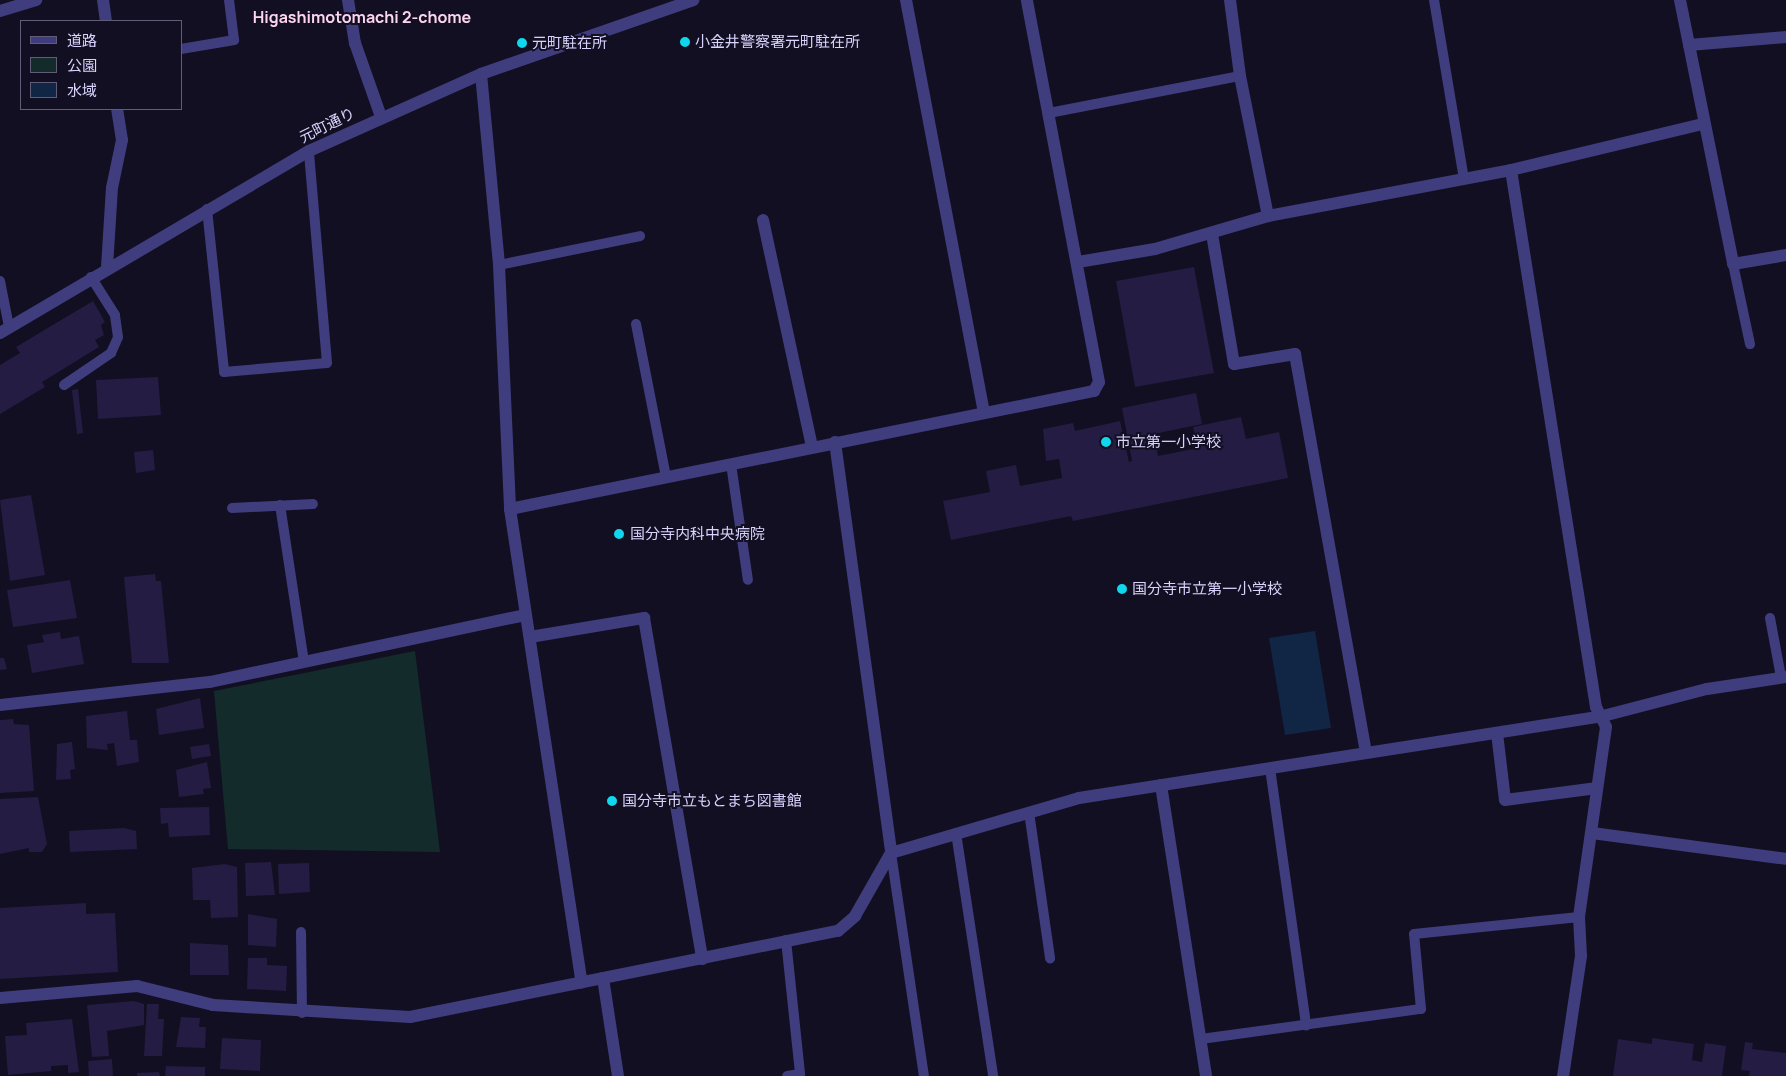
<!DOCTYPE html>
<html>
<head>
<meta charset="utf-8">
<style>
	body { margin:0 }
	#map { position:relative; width:1786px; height:1076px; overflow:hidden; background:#120f22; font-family:Manrope,"Noto Sans JP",sans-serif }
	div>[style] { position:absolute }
	.green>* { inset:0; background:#132c2b }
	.water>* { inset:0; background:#112545 }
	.building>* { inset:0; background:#241c42 }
	.service>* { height:10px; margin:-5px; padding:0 5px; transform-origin:5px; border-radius:5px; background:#3f3d7e }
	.minor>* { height:12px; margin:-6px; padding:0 6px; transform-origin:6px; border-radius:6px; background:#3f3d7e }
	.dots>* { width:14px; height:14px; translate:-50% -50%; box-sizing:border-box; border:2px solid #120f22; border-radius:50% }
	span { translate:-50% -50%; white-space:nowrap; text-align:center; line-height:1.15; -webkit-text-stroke:4px #120f22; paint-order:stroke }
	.poi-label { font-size:15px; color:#d8d3fc }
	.left { translate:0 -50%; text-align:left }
	.street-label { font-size:15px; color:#d8d3fc }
	.neighbourhood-label { font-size:16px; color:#fcd5ee; font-weight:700 }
	.legend { position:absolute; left:20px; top:20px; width:162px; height:90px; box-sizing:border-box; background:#120f22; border:1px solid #615d79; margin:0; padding:6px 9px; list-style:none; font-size:15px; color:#d8d3fc }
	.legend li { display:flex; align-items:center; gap:10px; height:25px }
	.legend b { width:25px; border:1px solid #615d79 }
</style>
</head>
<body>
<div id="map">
	<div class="green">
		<div style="clip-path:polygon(415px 651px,440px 852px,228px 849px,214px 691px)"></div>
	</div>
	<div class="water">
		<div style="clip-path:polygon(1315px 631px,1331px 728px,1285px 735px,1269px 638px)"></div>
	</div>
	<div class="building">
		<div style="clip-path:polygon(1194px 267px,1214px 373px,1135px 387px,1116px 281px)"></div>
		<div style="clip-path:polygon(93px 301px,105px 322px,101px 325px,104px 335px,95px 340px,99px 347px,42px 382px,45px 387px,0 414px,0 365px,20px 353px,16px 347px)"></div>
		<div style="clip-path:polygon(158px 377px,161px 415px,98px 419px,96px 380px)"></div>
		<div style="clip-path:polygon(78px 389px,83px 433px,77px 434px,72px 390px)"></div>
		<div style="clip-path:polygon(1196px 393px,1202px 424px,1154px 434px,1158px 456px,1198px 448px,1193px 427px,1241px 417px,1246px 439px,1279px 432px,1288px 478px,1073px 521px,1071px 516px,951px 540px,943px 501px,990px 492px,986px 471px,1016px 465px,1020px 486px,1062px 478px,1059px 459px,1046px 461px,1043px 429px,1073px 423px,1075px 431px,1120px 421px,1129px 462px,1132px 461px,1122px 408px)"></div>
		<div style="clip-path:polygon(153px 450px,155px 470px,136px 473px,134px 452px)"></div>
		<div style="clip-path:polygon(31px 495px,45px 575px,10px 581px,0 500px)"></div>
		<div style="clip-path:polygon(155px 574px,156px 581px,161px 581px,169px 663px,132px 663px,124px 577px)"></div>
		<div style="clip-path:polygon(70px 580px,77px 618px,13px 627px,7px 590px)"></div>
		<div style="clip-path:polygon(60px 632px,61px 639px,79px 636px,84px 664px,32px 673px,27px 645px,44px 642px,42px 635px)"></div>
		<div style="clip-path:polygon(0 658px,4px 658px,7px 669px,0 670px)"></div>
		<div style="clip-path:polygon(200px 698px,204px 728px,159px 735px,156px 709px)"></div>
		<div style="clip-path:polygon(127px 711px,130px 740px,137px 740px,139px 762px,117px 766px,114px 743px,107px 744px,108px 750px,87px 748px,86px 716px)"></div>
		<div style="clip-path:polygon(13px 719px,14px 724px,29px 725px,34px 791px,0 793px,0 720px)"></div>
		<div style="clip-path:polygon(72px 742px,75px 769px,70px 770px,71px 779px,56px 780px,57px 744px)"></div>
		<div style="clip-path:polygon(209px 744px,211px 756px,192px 759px,190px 747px)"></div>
		<div style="clip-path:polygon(207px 762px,211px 788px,203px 789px,204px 794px,179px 797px,176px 770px)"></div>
		<div style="clip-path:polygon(38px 797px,47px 844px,42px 852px,29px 852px,29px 848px,0 854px,0 799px)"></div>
		<div style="clip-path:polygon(209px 807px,210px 835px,169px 837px,168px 823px,161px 824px,160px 808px)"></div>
		<div style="clip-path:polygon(124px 828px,136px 831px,137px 849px,70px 852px,69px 831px)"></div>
		<div style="clip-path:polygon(271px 862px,275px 895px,246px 896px,245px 863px)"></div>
		<div style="clip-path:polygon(309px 863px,310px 892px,279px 894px,278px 864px)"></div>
		<div style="clip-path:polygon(225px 864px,237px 867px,238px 917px,211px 918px,210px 900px,193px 900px,192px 868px)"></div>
		<div style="clip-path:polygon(86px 903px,86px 914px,115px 913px,118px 972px,0 979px,0 908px)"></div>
		<div style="clip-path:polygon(248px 914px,277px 919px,276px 947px,248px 945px)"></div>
		<div style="clip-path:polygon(190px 943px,228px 945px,229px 975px,190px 975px)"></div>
		<div style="clip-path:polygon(248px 958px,267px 958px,267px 965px,287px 966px,286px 991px,247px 989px)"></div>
		<div style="clip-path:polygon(134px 1001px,144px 1004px,144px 1025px,107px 1031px,109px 1056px,92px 1057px,87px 1005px)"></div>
		<div style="clip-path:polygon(147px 1004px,159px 1004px,158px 1019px,164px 1019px,162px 1056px,144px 1056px)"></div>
		<div style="clip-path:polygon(181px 1017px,200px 1018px,199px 1027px,206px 1027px,205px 1048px,176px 1047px)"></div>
		<div style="clip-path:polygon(72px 1019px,79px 1072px,68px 1073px,68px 1065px,51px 1066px,51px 1071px,8px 1075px,5px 1036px,27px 1035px,26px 1023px)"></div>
		<div style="clip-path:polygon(222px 1038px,261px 1040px,260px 1071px,220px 1069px)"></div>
		<div style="clip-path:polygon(1652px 1038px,1694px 1044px,1692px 1060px,1702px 1062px,1705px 1043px,1726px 1046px,1722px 1076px,1613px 1076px,1618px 1039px,1652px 1044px)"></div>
		<div style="clip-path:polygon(1745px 1042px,1753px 1043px,1752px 1049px,1786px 1053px,1786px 1076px,1749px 1076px,1750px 1071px,1741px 1070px)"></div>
		<div style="clip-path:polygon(112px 1059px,113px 1076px,89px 1076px,88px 1061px)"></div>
		<div style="clip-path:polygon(166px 1066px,205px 1067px,205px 1076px,165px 1076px)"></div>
		<div style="clip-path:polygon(159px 1072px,160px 1076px,137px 1076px,137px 1073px)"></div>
	</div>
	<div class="service">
		<div style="left:1434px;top:0;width:181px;rotate:80.5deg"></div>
		<div style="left:181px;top:49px;width:54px;rotate:-9.6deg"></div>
		<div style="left:234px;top:40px;width:40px;rotate:-97.1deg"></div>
		<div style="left:1049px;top:113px;width:195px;rotate:-11deg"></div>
		<div style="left:207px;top:209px;width:164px;rotate:84deg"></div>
		<div style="left:224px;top:372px;width:103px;rotate:-5deg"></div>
		<div style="left:327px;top:363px;width:213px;rotate:-94.9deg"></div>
		<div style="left:1733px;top:264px;width:82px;rotate:78deg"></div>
		<div style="left:499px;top:265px;width:144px;rotate:-11.6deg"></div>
		<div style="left:0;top:281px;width:47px;rotate:78.9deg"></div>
		<div style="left:636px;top:324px;width:156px;rotate:78.9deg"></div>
		<div style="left:64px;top:385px;width:57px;rotate:-34.2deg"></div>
		<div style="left:111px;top:353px;width:17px;rotate:-66deg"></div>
		<div style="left:118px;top:337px;width:22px;rotate:-98deg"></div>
		<div style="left:115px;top:315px;width:45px;rotate:-122.3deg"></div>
		<div style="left:731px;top:464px;width:117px;rotate:81.7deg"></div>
		<div style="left:280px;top:505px;width:159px;rotate:81.3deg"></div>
		<div style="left:232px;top:508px;width:81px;rotate:-2.8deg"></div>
		<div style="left:1770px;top:618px;width:60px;rotate:79.4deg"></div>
		<div style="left:1270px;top:768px;width:260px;rotate:82deg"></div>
		<div style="left:1029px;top:812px;width:148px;rotate:81.8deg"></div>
		<div style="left:956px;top:833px;width:246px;rotate:81.3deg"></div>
		<div style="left:891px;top:853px;width:225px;rotate:81.6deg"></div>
		<div style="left:301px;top:932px;width:81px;rotate:89.3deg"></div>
		<div style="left:786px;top:940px;width:135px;rotate:84deg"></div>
		<div style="left:800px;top:1074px;width:13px;rotate:171deg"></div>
		<div style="left:1201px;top:1039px;width:222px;rotate:-7.8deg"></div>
		<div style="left:1421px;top:1009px;width:75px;rotate:-95.3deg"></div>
		<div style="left:1414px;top:934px;width:166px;rotate:-5.9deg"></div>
	</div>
	<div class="minor">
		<div style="left:103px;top:0;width:21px;rotate:82deg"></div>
		<div style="left:348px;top:0;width:44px;rotate:80.8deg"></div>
		<div style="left:355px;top:43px;width:78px;rotate:70.6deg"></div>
		<div style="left:906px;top:0;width:419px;rotate:79.3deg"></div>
		<div style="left:1230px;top:0;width:77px;rotate:82.5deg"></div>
		<div style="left:1240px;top:76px;width:143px;rotate:78.7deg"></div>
		<div style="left:1680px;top:0;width:269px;rotate:78.6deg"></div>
		<div style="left:1733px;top:264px;width:54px;rotate:-9.6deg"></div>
		<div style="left:0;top:11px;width:38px;rotate:-17deg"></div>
		<div style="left:1689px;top:45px;width:97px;rotate:-4.7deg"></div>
		<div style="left:481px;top:74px;width:192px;rotate:84.6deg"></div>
		<div style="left:499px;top:265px;width:244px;rotate:87.4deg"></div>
		<div style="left:510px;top:509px;width:479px;rotate:81.4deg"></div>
		<div style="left:1511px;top:170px;width:544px;rotate:81.01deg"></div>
		<div style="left:1596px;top:707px;width:22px;rotate:63deg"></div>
		<div style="left:1606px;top:727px;width:192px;rotate:98.1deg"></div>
		<div style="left:1579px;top:917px;width:39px;rotate:87deg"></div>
		<div style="left:1581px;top:956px;width:121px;rotate:98.5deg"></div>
		<div style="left:763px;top:220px;width:232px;rotate:77.8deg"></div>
		<div style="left:1212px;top:234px;width:132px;rotate:80.4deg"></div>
		<div style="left:1234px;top:364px;width:62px;rotate:-9.3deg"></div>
		<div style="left:1295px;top:354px;width:405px;rotate:79.9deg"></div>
		<div style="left:1078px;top:262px;width:78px;rotate:-9.6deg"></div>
		<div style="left:1155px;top:249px;width:118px;rotate:-16.3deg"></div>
		<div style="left:1268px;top:216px;width:247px;rotate:-10.7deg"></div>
		<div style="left:1511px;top:170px;width:197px;rotate:-13.5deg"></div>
		<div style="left:107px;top:267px;width:79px;rotate:-86.4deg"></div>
		<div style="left:112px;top:188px;width:49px;rotate:-78.2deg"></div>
		<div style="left:122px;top:140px;width:31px;rotate:-99deg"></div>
		<div style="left:0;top:333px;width:359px;rotate:-30.5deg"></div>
		<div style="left:309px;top:151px;width:188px;rotate:-24.1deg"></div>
		<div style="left:481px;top:74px;width:225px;rotate:-19.2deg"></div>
		<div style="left:835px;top:442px;width:415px;rotate:82.2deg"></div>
		<div style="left:510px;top:509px;width:596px;rotate:-11.42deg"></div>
		<div style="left:1094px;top:391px;width:10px;rotate:-61deg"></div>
		<div style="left:1099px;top:382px;width:389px;rotate:-100.7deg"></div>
		<div style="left:530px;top:637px;width:116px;rotate:-9.5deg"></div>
		<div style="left:644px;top:618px;width:346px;rotate:80.3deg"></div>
		<div style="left:0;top:705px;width:211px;rotate:-6.3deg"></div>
		<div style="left:210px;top:682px;width:321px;rotate:-12deg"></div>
		<div style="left:1497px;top:733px;width:67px;rotate:83.2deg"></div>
		<div style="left:1505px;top:800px;width:93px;rotate:-7.4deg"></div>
		<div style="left:1161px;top:785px;width:294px;rotate:81.2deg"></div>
		<div style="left:1592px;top:833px;width:196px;rotate:7.6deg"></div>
		<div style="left:603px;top:978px;width:99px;rotate:81.3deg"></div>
		<div style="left:0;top:998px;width:138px;rotate:-5deg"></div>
		<div style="left:137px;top:986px;width:78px;rotate:14deg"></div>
		<div style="left:213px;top:1005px;width:197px;rotate:3.5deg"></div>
		<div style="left:410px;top:1017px;width:437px;rotate:-11.4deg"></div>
		<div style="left:838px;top:931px;width:23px;rotate:-41deg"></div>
		<div style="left:855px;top:916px;width:73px;rotate:-60.3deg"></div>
		<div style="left:891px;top:853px;width:196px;rotate:-16.3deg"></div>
		<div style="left:1079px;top:798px;width:530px;rotate:-8.89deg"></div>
		<div style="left:1603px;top:716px;width:107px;rotate:-14.6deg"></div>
		<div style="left:1707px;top:689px;width:80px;rotate:-8.6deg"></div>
	</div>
	<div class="dots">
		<div style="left:685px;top:42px;background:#0fd7ed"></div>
		<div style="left:522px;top:43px;background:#0fd7ed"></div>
		<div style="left:1106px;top:442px;background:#0fd7ed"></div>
		<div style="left:619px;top:534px;background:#0fd7ed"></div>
		<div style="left:1122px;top:589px;background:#0fd7ed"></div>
		<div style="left:612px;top:801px;background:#0fd7ed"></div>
	</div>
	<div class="poi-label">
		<span class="left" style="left:695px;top:42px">小金井警察署元町駐在所</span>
		<span class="left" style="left:532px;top:43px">元町駐在所</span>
		<span class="left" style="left:1116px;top:442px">市立第一小学校</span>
		<span class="left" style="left:630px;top:534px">国分寺内科中央病院</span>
		<span class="left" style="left:1132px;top:589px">国分寺市立第一小学校</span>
		<span class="left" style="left:622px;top:801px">国分寺市立もとまち図書館</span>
	</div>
	<div class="street-label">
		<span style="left:327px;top:125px;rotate:-26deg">元町通り</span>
	</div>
	<div class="neighbourhood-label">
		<span style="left:362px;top:17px">Higashimotomachi 2-chome</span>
	</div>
	<ul class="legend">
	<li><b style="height:6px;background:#3f3d7e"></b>道路</li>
	<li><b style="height:14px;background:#132c2b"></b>公園</li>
	<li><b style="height:14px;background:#112545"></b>水域</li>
	</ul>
</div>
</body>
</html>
